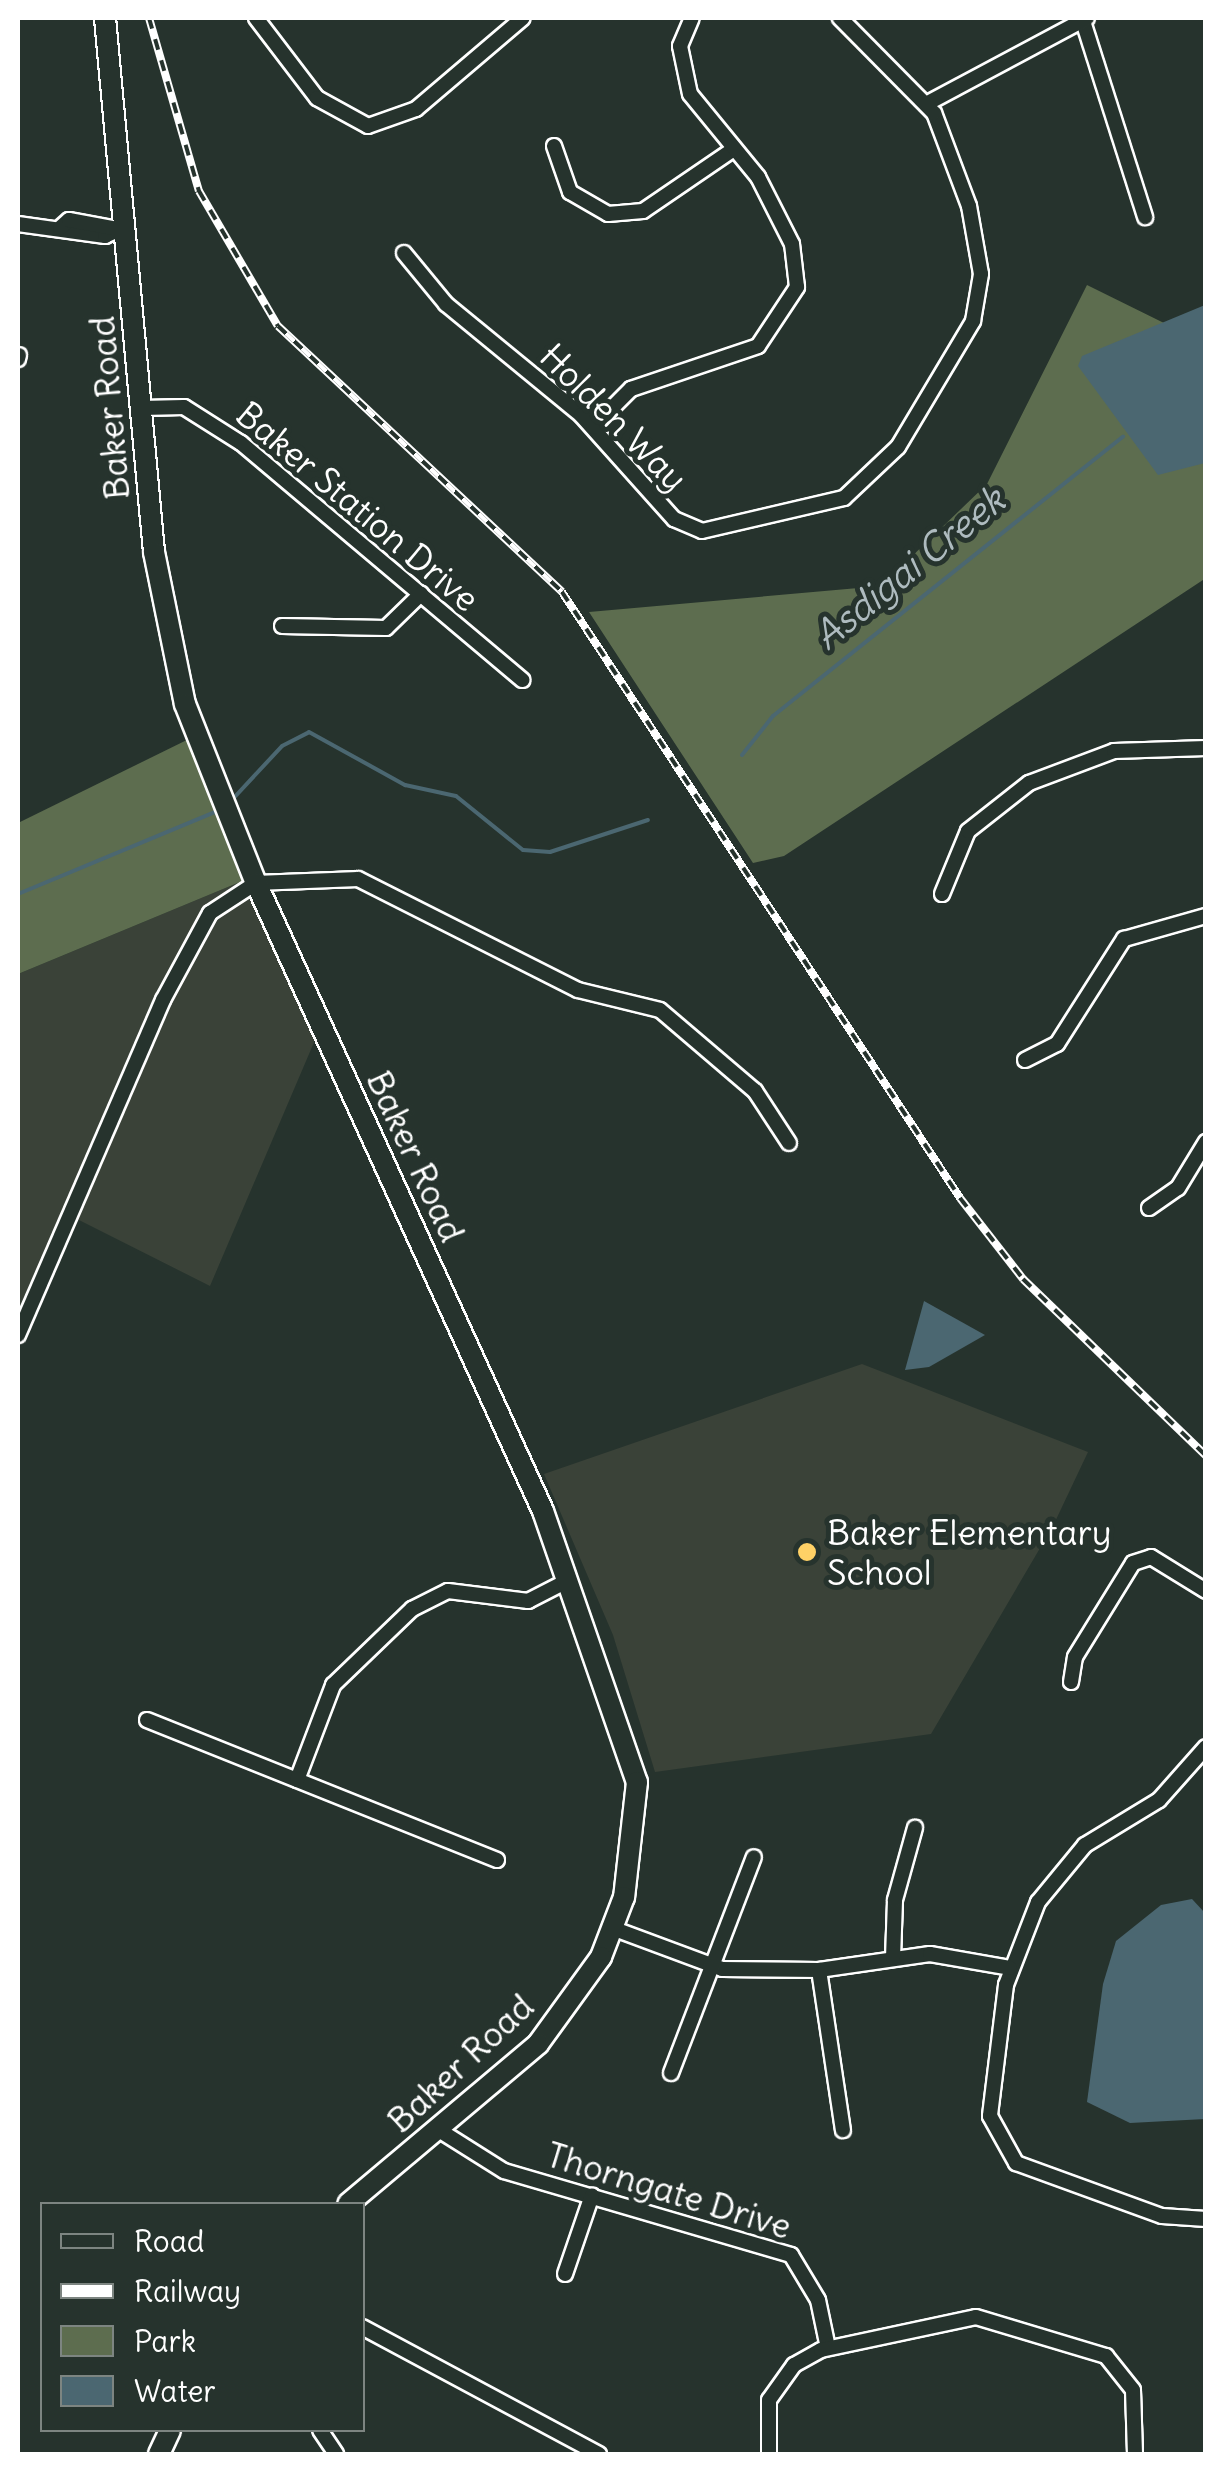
<!DOCTYPE html>
<html>
<head>
<meta charset="utf-8">
<style>
	body { margin:0 }
	#map { position:relative; width:1223px; height:2472px; overflow:hidden; background:#26332d; font-family:Delius,sans-serif }
	div>[style] { position:absolute }
	.built>* { inset:0; background:#3a4238 }
	.green>* { inset:0; background:#5d6d4f }
	.water>* { inset:0; background:#4b6771 }
	.stream>* { height:4px; margin:-2px; padding:0 2px; transform-origin:2px; border-radius:2px; background:#4b6771 }
	.roads { filter:drop-shadow(2px 0 #fff) drop-shadow(-2px 0 #fff) drop-shadow(0 2px #fff) drop-shadow(0 -2px #fff) }
	.minor>* { height:14px; margin:-7px; padding:0 7px; transform-origin:7px; border-radius:7px; background:#26332d }
	.secondary>* { height:20px; margin:-10px; padding:0 10px; transform-origin:10px; border-radius:10px; background:#26332d }
	.rail>* { height:8px; margin-top:-4px; transform-origin:0; background:repeating-linear-gradient(90deg,#26332d 0 11px,#fff 0 22px); box-sizing:border-box; border-block:2px solid #fff }
	.dots>* { width:28px; height:28px; translate:-50% -50%; box-sizing:border-box; border:5px solid #26332d; border-radius:50% }
	span { translate:-50% -50%; white-space:nowrap; text-align:center; line-height:1.15; -webkit-text-stroke:10px #26332d; paint-order:stroke }
	.street-label { font-size:35px; color:#fff }
	.poi-label { font-size:35px; color:#fff }
	.left { translate:0 -50%; text-align:left }
	.water-label { font-size:38px; color:#aebbbf; font-style:italic }
	.frame { position:absolute; inset:0; border:20px solid #fff; pointer-events:none }
	.legend { position:absolute; left:40px; top:2202px; width:325px; height:230px; box-sizing:border-box; background:#26332d; border:2px solid #7d8581; margin:0; padding:12px 18px; list-style:none; font-size:30px; color:#fff }
	.legend li { display:flex; align-items:center; gap:20px; height:50px }
	.legend b { width:50px; border:2px solid #7d8581 }
</style>
</head>
<body>
<div id="map">
	<div class="built">
		<div style="clip-path:polygon(252px 877px,315px 1040px,210px 1286px,73px 1217px,18px 1327px,18px 974px)"></div>
		<div style="clip-path:polygon(862px 1364px,1088px 1452px,1053px 1526px,931px 1734px,655px 1772px,613px 1635px,544px 1474px)"></div>
	</div>
	<div class="green">
		<div style="clip-path:polygon(1087px 285px,1166px 324px,1156px 419px,1205px 414px,1206px 578px,784px 856px,753px 863px,589px 612px,881px 586px,987px 484px)"></div>
		<div style="clip-path:polygon(197px 735px,252px 877px,18px 974px,18px 823px)"></div>
	</div>
	<div class="water">
		<div style="clip-path:polygon(1205px 305px,1205px 463px,1158px 475px,1078px 366px,1082px 356px)"></div>
		<div style="clip-path:polygon(924px 1301px,985px 1335px,929px 1367px,905px 1370px)"></div>
		<div style="clip-path:polygon(1192px 1899px,1205px 1913px,1205px 2119px,1130px 2123px,1087px 2102px,1103px 1984px,1116px 1941px,1161px 1905px)"></div>
	</div>
	<div class="stream">
		<div style="left:742px;top:755px;width:50px;rotate:-51.5deg"></div>
		<div style="left:773px;top:716px;width:448px;rotate:-38.6deg"></div>
		<div style="left:230px;top:802px;width:76px;rotate:-47.1deg"></div>
		<div style="left:282px;top:746px;width:30px;rotate:-27deg"></div>
		<div style="left:309px;top:732px;width:110px;rotate:28.9deg"></div>
		<div style="left:405px;top:785px;width:52px;rotate:12.2deg"></div>
		<div style="left:456px;top:796px;width:86px;rotate:38.9deg"></div>
		<div style="left:523px;top:850px;width:27px;rotate:4deg"></div>
		<div style="left:550px;top:852px;width:103px;rotate:-18.1deg"></div>
		<div style="left:18px;top:894px;width:219px;rotate:-22.6deg"></div>
	</div>
	<div class="roads">
		<div class="minor">
			<div style="left:256px;top:18px;width:101px;rotate:52.7deg"></div>
			<div style="left:317px;top:98px;width:58px;rotate:28.8deg"></div>
			<div style="left:368px;top:126px;width:51px;rotate:-19.5deg"></div>
			<div style="left:416px;top:109px;width:140px;rotate:-40.4deg"></div>
			<div style="left:1082px;top:18px;width:209px;rotate:72.4deg"></div>
			<div style="left:928px;top:103px;width:180px;rotate:-28.1deg"></div>
			<div style="left:554px;top:146px;width:49px;rotate:70.8deg"></div>
			<div style="left:570px;top:192px;width:44px;rotate:30.1deg"></div>
			<div style="left:608px;top:214px;width:35px;rotate:-5deg"></div>
			<div style="left:643px;top:211px;width:110px;rotate:-34.3deg"></div>
			<div style="left:18px;top:224px;width:88px;rotate:7.9deg"></div>
			<div style="left:105px;top:236px;width:21px;rotate:-25deg"></div>
			<div style="left:60px;top:228px;width:12px;rotate:-42deg"></div>
			<div style="left:69px;top:220px;width:45px;rotate:10.3deg"></div>
			<div style="left:404px;top:253px;width:66px;rotate:50.5deg"></div>
			<div style="left:446px;top:304px;width:175px;rotate:39.4deg"></div>
			<div style="left:581px;top:415px;width:140px;rotate:48.2deg"></div>
			<div style="left:674px;top:519px;width:30px;rotate:23deg"></div>
			<div style="left:702px;top:531px;width:146px;rotate:-13.1deg"></div>
			<div style="left:844px;top:498px;width:74px;rotate:-43.4deg"></div>
			<div style="left:898px;top:447px;width:147px;rotate:-59.2deg"></div>
			<div style="left:973px;top:321px;width:48px;rotate:-80.3deg"></div>
			<div style="left:981px;top:274px;width:69px;rotate:-100deg"></div>
			<div style="left:969px;top:206px;width:99px;rotate:-110.6deg"></div>
			<div style="left:934px;top:113px;width:134px;rotate:-134.7deg"></div>
			<div style="left:18px;top:359px;width:4px;rotate:-76deg"></div>
			<div style="left:142px;top:408px;width:42px;rotate:-1.4deg"></div>
			<div style="left:184px;top:407px;width:67px;rotate:32.3deg"></div>
			<div style="left:241px;top:443px;width:368px;rotate:40.1deg"></div>
			<div style="left:593px;top:427px;width:54px;rotate:-45deg"></div>
			<div style="left:631px;top:389px;width:134px;rotate:-18.7deg"></div>
			<div style="left:758px;top:346px;width:71px;rotate:-56.5deg"></div>
			<div style="left:797px;top:287px;width:43px;rotate:-96.6deg"></div>
			<div style="left:792px;top:244px;width:75px;rotate:-116.9deg"></div>
			<div style="left:758px;top:177px;width:107px;rotate:-129.3deg"></div>
			<div style="left:690px;top:94px;width:49px;rotate:-101.8deg"></div>
			<div style="left:680px;top:46px;width:30px;rotate:-67deg"></div>
			<div style="left:282px;top:626px;width:104px;rotate:1.1deg"></div>
			<div style="left:386px;top:628px;width:49px;rotate:-44.2deg"></div>
			<div style="left:942px;top:894px;width:68px;rotate:-67.6deg"></div>
			<div style="left:968px;top:831px;width:78px;rotate:-38.2deg"></div>
			<div style="left:1029px;top:783px;width:91px;rotate:-20.6deg"></div>
			<div style="left:1114px;top:751px;width:92px;rotate:-1.9deg"></div>
			<div style="left:1025px;top:1060px;width:36px;rotate:-27deg"></div>
			<div style="left:1057px;top:1044px;width:125px;rotate:-57.5deg"></div>
			<div style="left:1124px;top:939px;width:85px;rotate:-15.7deg"></div>
			<div style="left:1149px;top:1208px;width:35px;rotate:-35deg"></div>
			<div style="left:1178px;top:1188px;width:54px;rotate:-58.7deg"></div>
			<div style="left:18px;top:1335px;width:365px;rotate:-66.6deg"></div>
			<div style="left:163px;top:1000px;width:99px;rotate:-61.6deg"></div>
			<div style="left:210px;top:913px;width:55px;rotate:-33.1deg"></div>
			<div style="left:256px;top:883px;width:102px;rotate:-2.2deg"></div>
			<div style="left:358px;top:879px;width:246px;rotate:26.8deg"></div>
			<div style="left:578px;top:990px;width:84px;rotate:13.7deg"></div>
			<div style="left:660px;top:1010px;width:125px;rotate:40.5deg"></div>
			<div style="left:755px;top:1091px;width:62px;rotate:56.8deg"></div>
			<div style="left:1071px;top:1682px;width:25px;rotate:-81deg"></div>
			<div style="left:1075px;top:1657px;width:110px;rotate:-58.3deg"></div>
			<div style="left:1133px;top:1563px;width:19px;rotate:-18deg"></div>
			<div style="left:1151px;top:1557px;width:65px;rotate:31.7deg"></div>
			<div style="left:147px;top:1720px;width:377px;rotate:21.8deg"></div>
			<div style="left:1206px;top:1747px;width:71px;rotate:131.6deg"></div>
			<div style="left:1159px;top:1800px;width:87px;rotate:148.7deg"></div>
			<div style="left:1085px;top:1845px;width:74px;rotate:129.5deg"></div>
			<div style="left:1038px;top:1902px;width:89px;rotate:111.1deg"></div>
			<div style="left:1006px;top:1985px;width:132px;rotate:97deg"></div>
			<div style="left:990px;top:2116px;width:54px;rotate:61deg"></div>
			<div style="left:1016px;top:2163px;width:155px;rotate:20deg"></div>
			<div style="left:1162px;top:2216px;width:44px;rotate:3.9deg"></div>
			<div style="left:297px;top:1780px;width:102px;rotate:-69.2deg"></div>
			<div style="left:333px;top:1685px;width:110px;rotate:-43.9deg"></div>
			<div style="left:412px;top:1609px;width:40px;rotate:-26.6deg"></div>
			<div style="left:448px;top:1591px;width:81px;rotate:7.1deg"></div>
			<div style="left:528px;top:1601px;width:46px;rotate:-27.1deg"></div>
			<div style="left:612px;top:1928px;width:117px;rotate:20.4deg"></div>
			<div style="left:722px;top:1969px;width:97px;rotate:0.6deg"></div>
			<div style="left:819px;top:1970px;width:112px;rotate:-8.2deg"></div>
			<div style="left:930px;top:1954px;width:81px;rotate:9.9deg"></div>
			<div style="left:893px;top:1958px;width:58px;rotate:-88deg"></div>
			<div style="left:895px;top:1900px;width:75px;rotate:-74.5deg"></div>
			<div style="left:819px;top:1970px;width:162px;rotate:81.5deg"></div>
			<div style="left:671px;top:2073px;width:231px;rotate:-69deg"></div>
			<div style="left:442px;top:2132px;width:73px;rotate:32.2deg"></div>
			<div style="left:504px;top:2171px;width:299px;rotate:16.3deg"></div>
			<div style="left:791px;top:2255px;width:52px;rotate:59deg"></div>
			<div style="left:818px;top:2300px;width:49px;rotate:78.2deg"></div>
			<div style="left:565px;top:2274px;width:83px;rotate:-71.1deg"></div>
			<div style="left:362px;top:2327px;width:269px;rotate:28.2deg"></div>
			<div style="left:320px;top:2430px;width:29px;rotate:56deg"></div>
			<div style="left:769px;top:2454px;width:54px;rotate:-90deg"></div>
			<div style="left:769px;top:2400px;width:43px;rotate:-54.5deg"></div>
			<div style="left:794px;top:2365px;width:31px;rotate:-29deg"></div>
			<div style="left:821px;top:2350px;width:158px;rotate:-12deg"></div>
			<div style="left:976px;top:2317px;width:136px;rotate:16.7deg"></div>
			<div style="left:1106px;top:2356px;width:43px;rotate:51.5deg"></div>
			<div style="left:1133px;top:2390px;width:64px;rotate:88.2deg"></div>
		</div>
		<div class="secondary">
			<div style="left:105px;top:18px;width:536px;rotate:84.76deg"></div>
			<div style="left:154px;top:552px;width:155px;rotate:78.5deg"></div>
			<div style="left:185px;top:704px;width:193px;rotate:68.4deg"></div>
			<div style="left:256px;top:883px;width:690px;rotate:65.44deg"></div>
			<div style="left:543px;top:1511px;width:287px;rotate:70.9deg"></div>
			<div style="left:637px;top:1782px;width:116px;rotate:96.4deg"></div>
			<div style="left:624px;top:1897px;width:64px;rotate:111deg"></div>
			<div style="left:601px;top:1957px;width:107px;rotate:125.9deg"></div>
			<div style="left:538px;top:2044px;width:248px;rotate:139.9deg"></div>
			<div style="left:159px;top:2454px;width:26px;rotate:-65deg"></div>
		</div>
	</div>
	<div class="rail">
		<div style="left:149px;top:18px;width:180px;rotate:73.9deg"></div>
		<div style="left:199px;top:191px;width:156px;rotate:59.7deg"></div>
		<div style="left:278px;top:326px;width:389px;rotate:43.1deg"></div>
		<div style="left:562px;top:592px;width:725px;rotate:56.7deg"></div>
		<div style="left:960px;top:1198px;width:103px;rotate:52.1deg"></div>
		<div style="left:1023px;top:1279px;width:255px;rotate:44deg"></div>
	</div>
	<div class="dots">
		<div style="left:807px;top:1552px;background:#ffd166"></div>
	</div>
	<div class="street-label">
		<span style="left:109px;top:408px;rotate:-95deg">Baker Road</span>
		<span style="left:614px;top:417px;rotate:45deg">Holden Way</span>
		<span style="left:358px;top:506px;rotate:40deg">Baker Station Drive</span>
		<span style="left:416px;top:1156px;rotate:65deg">Baker Road</span>
		<span style="left:460px;top:2063px;rotate:-43deg">Baker Road</span>
		<span style="left:669px;top:2190px;rotate:17deg">Thorngate Drive</span>
	</div>
	<div class="poi-label">
		<span class="left" style="left:827px;top:1552px">Baker Elementary<br>School</span>
	</div>
	<div class="water-label">
		<span style="left:909px;top:568px;rotate:-39deg">Asdigai Creek</span>
	</div>
	<div class="frame"></div>
	<ul class="legend">
	<li><b style="height:12px;background:#26332d"></b>Road</li>
	<li><b style="height:12px;background:#fff"></b>Railway</li>
	<li><b style="height:28px;background:#5d6d4f"></b>Park</li>
	<li><b style="height:28px;background:#4b6771"></b>Water</li>
	</ul>
</div>
</body>
</html>
